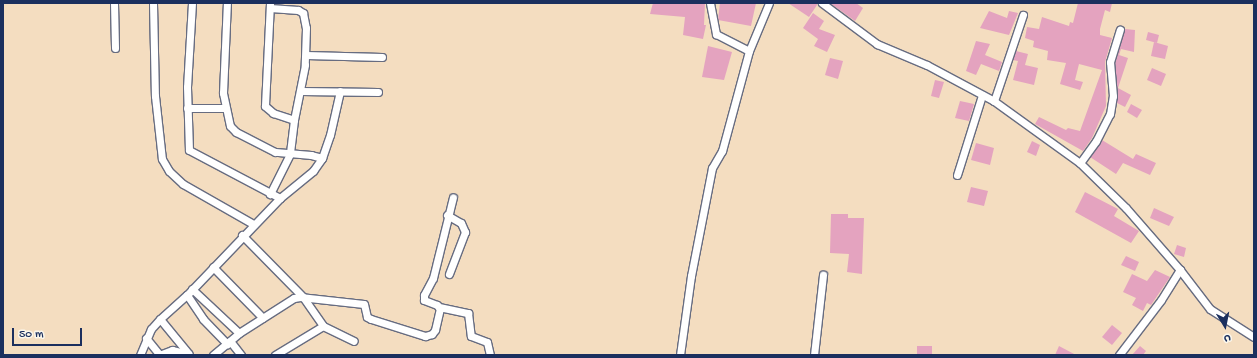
<!DOCTYPE html>
<html>
<head>
<meta charset="utf-8">
<style>
	body { margin:0 }
	#map { position:relative; width:1257px; height:358px; overflow:hidden; background:#f4ddc0; font-family:"Gochi Hand",sans-serif }
	div>[style] { position:absolute }
	.building>* { inset:0; background:#e4a3bf }
	.roads { filter:drop-shadow(1px 0 #676c80) drop-shadow(-1px 0 #676c80) drop-shadow(0 1px #676c80) drop-shadow(0 -1px #676c80) }
	.minor>* { height:7px; margin:-3.5px; padding:0 3.5px; transform-origin:3.5px; border-radius:3.5px; background:#fff }
	span { translate:-50% -50%; white-space:nowrap; text-align:center; line-height:1.15; -webkit-text-stroke:3.5px #fbf7ec; paint-order:stroke }
	.frame { position:absolute; inset:0; border:4px solid #1b2f5e; pointer-events:none }
	.north { position:absolute; left:1205px; top:306px; width:40px; height:40px; -webkit-text-stroke:3px #fbf7ec; paint-order:stroke; rotate:170deg; font-size:11px; font-weight:700; line-height:16px; text-align:center; color:#1b2f5e }
	.north::after { content:''; display:block; margin:auto; width:14px; height:18px; background:#1b2f5e; clip-path:polygon(50% 0,100% 100%,50% 72%,0 100%) }
	.scale { position:absolute; left:12px; top:328px; width:70px; height:18px; box-sizing:border-box; border:2px solid #1b2f5e; border-top:0; padding-left:5px; font-size:12px; line-height:14px; white-space:nowrap; color:#1b2f5e; -webkit-text-stroke:3px #fbf7ec; paint-order:stroke }
</style>
</head>
<body>
<div id="map">
	<div class="building">
		<div style="clip-path:polygon(653px 3px,705px 3px,704px 25px,706px 25px,703px 39px,683px 35px,685px 17px,650px 14px)"></div>
		<div style="clip-path:polygon(720px 3px,756px 3px,751px 26px,718px 20px)"></div>
		<div style="clip-path:polygon(788px 3px,817px 3px,817px 5px,809px 17px)"></div>
		<div style="clip-path:polygon(830px 3px,856px 3px,863px 8px,855px 21px)"></div>
		<div style="clip-path:polygon(1078px 3px,1112px 3px,1110px 12px,1105px 10px,1100px 29px,1100px 35px,1112px 38px,1105px 62px,1106px 106px,1092px 138px,1083px 151px,1035px 124px,1039px 117px,1066px 130px,1068px 128px,1080px 131px,1102px 70px,1079px 64px,1075px 80px,1083px 82px,1080px 90px,1060px 84px,1066px 63px,1047px 60px,1048px 51px,1033px 47px,1034px 41px,1025px 38px,1027px 27px,1039px 29px,1042px 17px,1069px 26px,1070px 22px,1073px 23px)"></div>
		<div style="clip-path:polygon(989px 11px,1007px 18px,1009px 11px,1018px 13px,1009px 35px,980px 28px)"></div>
		<div style="clip-path:polygon(813px 13px,824px 21px,819px 29px,835px 35px,827px 52px,814px 46px,818px 39px,803px 28px)"></div>
		<div style="clip-path:polygon(1125px 29px,1135px 30px,1134px 52px,1121px 49px,1119px 55px,1128px 58px,1118px 88px,1131px 95px,1125px 107px,1117px 103px,1115px 63px)"></div>
		<div style="clip-path:polygon(1148px 32px,1159px 35px,1157px 43px,1146px 40px)"></div>
		<div style="clip-path:polygon(976px 41px,990px 44px,985px 55px,1002px 62px,999px 71px,981px 64px,976px 75px,966px 71px)"></div>
		<div style="clip-path:polygon(1154px 42px,1168px 46px,1165px 59px,1151px 56px)"></div>
		<div style="clip-path:polygon(708px 46px,732px 52px,724px 80px,702px 77px)"></div>
		<div style="clip-path:polygon(1016px 51px,1028px 54px,1025px 65px,1038px 68px,1034px 85px,1013px 80px,1018px 61px,1013px 60px)"></div>
		<div style="clip-path:polygon(830px 58px,843px 61px,838px 79px,825px 75px)"></div>
		<div style="clip-path:polygon(1152px 68px,1166px 74px,1161px 86px,1147px 80px)"></div>
		<div style="clip-path:polygon(935px 80px,944px 82px,939px 98px,931px 96px)"></div>
		<div style="clip-path:polygon(960px 101px,974px 104px,969px 121px,955px 118px)"></div>
		<div style="clip-path:polygon(1131px 104px,1142px 110px,1137px 118px,1127px 112px)"></div>
		<div style="clip-path:polygon(1102px 140px,1133px 159px,1136px 154px,1156px 163px,1150px 175px,1123px 163px,1116px 174px,1090px 157px)"></div>
		<div style="clip-path:polygon(1032px 141px,1040px 145px,1036px 156px,1027px 152px)"></div>
		<div style="clip-path:polygon(976px 143px,994px 148px,990px 165px,971px 160px)"></div>
		<div style="clip-path:polygon(971px 187px,988px 191px,984px 206px,967px 202px)"></div>
		<div style="clip-path:polygon(1085px 192px,1118px 209px,1114px 216px,1139px 231px,1131px 243px,1075px 212px)"></div>
		<div style="clip-path:polygon(1154px 208px,1174px 217px,1169px 226px,1150px 218px)"></div>
		<div style="clip-path:polygon(831px 214px,848px 214px,848px 218px,864px 218px,862px 274px,847px 272px,849px 254px,830px 253px)"></div>
		<div style="clip-path:polygon(1177px 245px,1186px 248px,1184px 257px,1174px 254px)"></div>
		<div style="clip-path:polygon(1126px 256px,1139px 262px,1135px 271px,1121px 265px)"></div>
		<div style="clip-path:polygon(1155px 270px,1170px 277px,1151px 305px,1147px 303px,1143px 311px,1132px 305px,1136px 298px,1123px 292px,1132px 274px,1147px 281px)"></div>
		<div style="clip-path:polygon(1112px 325px,1122px 333px,1112px 345px,1102px 337px)"></div>
		<div style="clip-path:polygon(917px 346px,932px 346px,932px 355px,917px 355px)"></div>
		<div style="clip-path:polygon(1059px 346px,1076px 355px,1055px 355px)"></div>
		<div style="clip-path:polygon(1140px 346px,1146px 351px,1143px 355px,1132px 355px)"></div>
	</div>
	<div class="roads">
		<div class="minor">
			<div style="left:114px;top:3px;width:45px;rotate:88.7deg"></div>
			<div style="left:153px;top:3px;width:93px;rotate:88.8deg"></div>
			<div style="left:155px;top:96px;width:63px;rotate:83.7deg"></div>
			<div style="left:162px;top:159px;width:14px;rotate:60deg"></div>
			<div style="left:169px;top:171px;width:19px;rotate:43deg"></div>
			<div style="left:183px;top:184px;width:81px;rotate:29.7deg"></div>
			<div style="left:192px;top:3px;width:84px;rotate:93.4deg"></div>
			<div style="left:187px;top:87px;width:63px;rotate:88.2deg"></div>
			<div style="left:189px;top:150px;width:103px;rotate:27.8deg"></div>
			<div style="left:270px;top:3px;width:103px;rotate:92.8deg"></div>
			<div style="left:265px;top:106px;width:11px;rotate:41deg"></div>
			<div style="left:273px;top:113px;width:22px;rotate:18deg"></div>
			<div style="left:710px;top:3px;width:32px;rotate:79deg"></div>
			<div style="left:716px;top:34px;width:37px;rotate:27deg"></div>
			<div style="left:822px;top:3px;width:69px;rotate:36.7deg"></div>
			<div style="left:877px;top:44px;width:54px;rotate:22.8deg"></div>
			<div style="left:927px;top:65px;width:76px;rotate:28.2deg"></div>
			<div style="left:994px;top:101px;width:106px;rotate:35.8deg"></div>
			<div style="left:1080px;top:163px;width:64px;rotate:44.4deg"></div>
			<div style="left:1126px;top:208px;width:82px;rotate:48.9deg"></div>
			<div style="left:1180px;top:270px;width:49px;rotate:52.4deg"></div>
			<div style="left:1210px;top:309px;width:52px;rotate:32.5deg"></div>
			<div style="left:270px;top:8px;width:28px;rotate:4deg"></div>
			<div style="left:298px;top:10px;width:6px;rotate:31deg"></div>
			<div style="left:303px;top:13px;width:15px;rotate:79deg"></div>
			<div style="left:306px;top:28px;width:37px;rotate:92deg"></div>
			<div style="left:305px;top:65px;width:56px;rotate:101.3deg"></div>
			<div style="left:294px;top:120px;width:34px;rotate:97deg"></div>
			<div style="left:290px;top:154px;width:45px;rotate:116.6deg"></div>
			<div style="left:306px;top:55px;width:76px;rotate:1.5deg"></div>
			<div style="left:301px;top:91px;width:77px;rotate:0.7deg"></div>
			<div style="left:994px;top:101px;width:91px;rotate:-71.4deg"></div>
			<div style="left:187px;top:108px;width:38px"></div>
			<div style="left:322px;top:158px;width:24px;rotate:-71deg"></div>
			<div style="left:330px;top:135px;width:45px;rotate:-77.2deg"></div>
			<div style="left:1080px;top:163px;width:27px;rotate:-54deg"></div>
			<div style="left:1096px;top:141px;width:30px;rotate:-63deg"></div>
			<div style="left:1110px;top:114px;width:18px;rotate:-81deg"></div>
			<div style="left:1113px;top:96px;width:34px;rotate:-95deg"></div>
			<div style="left:1110px;top:62px;width:34px;rotate:-73deg"></div>
			<div style="left:957px;top:175px;width:84px;rotate:-72.6deg"></div>
			<div style="left:447px;top:215px;width:16px;rotate:30deg"></div>
			<div style="left:461px;top:223px;width:10px;rotate:66deg"></div>
			<div style="left:465px;top:232px;width:45px;rotate:110.9deg"></div>
			<div style="left:242px;top:235px;width:87px;rotate:45.5deg"></div>
			<div style="left:303px;top:297px;width:35px;rotate:55deg"></div>
			<div style="left:213px;top:267px;width:71px;rotate:45.6deg"></div>
			<div style="left:192px;top:289px;width:64px;rotate:43.1deg"></div>
			<div style="left:187px;top:295px;width:29px;rotate:56deg"></div>
			<div style="left:203px;top:319px;width:35px;rotate:46deg"></div>
			<div style="left:439px;top:307px;width:30px;rotate:12deg"></div>
			<div style="left:468px;top:313px;width:23px;rotate:83deg"></div>
			<div style="left:471px;top:336px;width:17px;rotate:21deg"></div>
			<div style="left:487px;top:342px;width:13px;rotate:77deg"></div>
			<div style="left:160px;top:319px;width:44px;rotate:50.5deg"></div>
			<div style="left:146px;top:338px;width:21px;rotate:51deg"></div>
			<div style="left:230px;top:341px;width:18px;rotate:52deg"></div>
			<div style="left:140px;top:355px;width:28px;rotate:-67deg"></div>
			<div style="left:151px;top:329px;width:13px;rotate:-48deg"></div>
			<div style="left:160px;top:319px;width:36px;rotate:-42deg"></div>
			<div style="left:187px;top:295px;width:134px;rotate:-46.2deg"></div>
			<div style="left:280px;top:198px;width:43px;rotate:-39.3deg"></div>
			<div style="left:313px;top:171px;width:16px;rotate:-55deg"></div>
			<div style="left:322px;top:158px;width:11px;rotate:-165deg"></div>
			<div style="left:311px;top:155px;width:36px;rotate:-175deg"></div>
			<div style="left:275px;top:152px;width:44px;rotate:-152.9deg"></div>
			<div style="left:236px;top:132px;width:8px;rotate:-135deg"></div>
			<div style="left:230px;top:126px;width:34px;rotate:-102deg"></div>
			<div style="left:223px;top:93px;width:90px;rotate:-87.5deg"></div>
			<div style="left:159px;top:355px;width:14px;rotate:-21deg"></div>
			<div style="left:172px;top:350px;width:17px;rotate:13deg"></div>
			<div style="left:213px;top:355px;width:34px;rotate:-40deg"></div>
			<div style="left:239px;top:333px;width:65px;rotate:-32.5deg"></div>
			<div style="left:294px;top:298px;width:6px;rotate:-9deg"></div>
			<div style="left:300px;top:297px;width:64px;rotate:6.2deg"></div>
			<div style="left:364px;top:304px;width:13px;rotate:77deg"></div>
			<div style="left:367px;top:317px;width:4px;rotate:27deg"></div>
			<div style="left:371px;top:319px;width:57px;rotate:17.5deg"></div>
			<div style="left:425px;top:336px;width:7px;rotate:-16deg"></div>
			<div style="left:432px;top:334px;width:5px;rotate:-53deg"></div>
			<div style="left:435px;top:330px;width:22px;rotate:-77deg"></div>
			<div style="left:440px;top:309px;width:5px;rotate:-127deg"></div>
			<div style="left:437px;top:305px;width:14px;rotate:-159deg"></div>
			<div style="left:424px;top:300px;width:5px;rotate:-90deg"></div>
			<div style="left:424px;top:295px;width:19px;rotate:-62deg"></div>
			<div style="left:433px;top:278px;width:83px;rotate:-76.1deg"></div>
			<div style="left:275px;top:355px;width:56px;rotate:-31.1deg"></div>
			<div style="left:323px;top:326px;width:34px;rotate:26deg"></div>
			<div style="left:680px;top:355px;width:80px;rotate:-82.1deg"></div>
			<div style="left:691px;top:276px;width:110px;rotate:-79deg"></div>
			<div style="left:712px;top:168px;width:20px;rotate:-60deg"></div>
			<div style="left:722px;top:151px;width:104px;rotate:-74.9deg"></div>
			<div style="left:749px;top:51px;width:52px;rotate:-67.4deg"></div>
			<div style="left:814px;top:355px;width:81px;rotate:-83.6deg"></div>
			<div style="left:1119px;top:355px;width:69px;rotate:-52.6deg"></div>
			<div style="left:1161px;top:300px;width:36px;rotate:-58deg"></div>
		</div>
	</div>
	<div class="frame"></div>
	<div class="north">U</div>
	<div class="scale">50 m</div>
</div>
</body>
</html>
